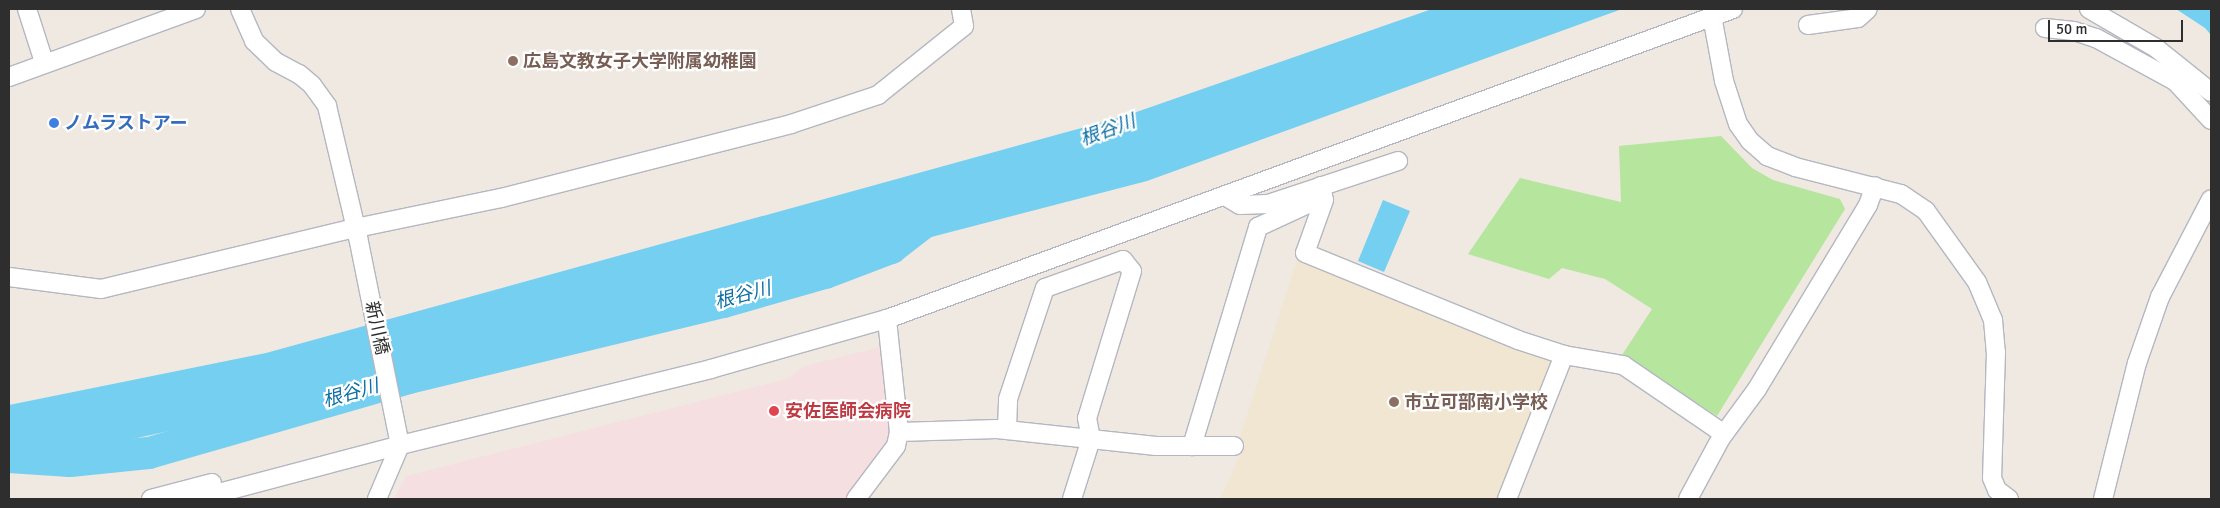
<!DOCTYPE html>
<html>
<head>
<meta charset="utf-8">
<style>
	body { margin:0 }
	#map { position:relative; width:2220px; height:508px; overflow:hidden; background:#efe9e1; font-family:Signika,"Noto Sans JP",sans-serif }
	div>[style] { position:absolute }
	.education>* { inset:0; background:#f0e6d1 }
	.medical>* { inset:0; background:#f5dfe0 }
	.green>* { inset:0; background:#b6e59e }
	.water>* { inset:0; background:#75cff0 }
	.river>* { height:32px; margin:-16px; padding:0 16px; transform-origin:16px; border-radius:16px; background:#75cff0 }
	.roads { filter:drop-shadow(1px 0 #b4b7c1) drop-shadow(-1px 0 #b4b7c1) drop-shadow(0 1px #b4b7c1) drop-shadow(0 -1px #b4b7c1) }
	.minor>* { height:18px; margin:-9px; padding:0 9px; transform-origin:9px; border-radius:9px; background:#fff }
	.dots>* { width:14px; height:14px; translate:-50% -50%; box-sizing:border-box; border:2px solid #fff; border-radius:50% }
	span { translate:-50% -50%; white-space:nowrap; text-align:center; line-height:1.15; -webkit-text-stroke:4.5px #fff; paint-order:stroke }
	.education-label { font-size:18px; color:#785e54; font-weight:700 }
	.left { translate:0 -50%; text-align:left }
	.shop-label { font-size:18px; color:#366cbe; font-weight:700 }
	.street-label { font-size:18px; color:#2e2e2e }
	.health-label { font-size:18px; color:#be3a42; font-weight:700 }
	.water-label { font-size:19px; color:#0d6fa3; font-style:italic }
	.frame { position:absolute; inset:0; border:10px solid #2e2e2e; pointer-events:none }
	.scale { position:absolute; left:2048px; top:20px; width:135px; height:22px; box-sizing:border-box; border:2px solid #2e2e2e; border-top:0; padding-left:6px; font-size:15px; line-height:18px; white-space:nowrap; color:#2e2e2e; -webkit-text-stroke:4px #fff; paint-order:stroke }
</style>
</head>
<body>
<div id="map">
	<div class="education">
		<div style="clip-path:polygon(1297px 260px,1550px 358px,1553px 364px,1499px 499px,1220px 499px,1246px 443px,1239px 440px)"></div>
	</div>
	<div class="medical">
		<div style="clip-path:polygon(884px 346px,890px 444px,848px 499px,394px 499px,406px 476px,787px 379px,805px 366px)"></div>
	</div>
	<div class="green">
		<div style="clip-path:polygon(1721px 136px,1752px 168px,1773px 180px,1840px 199px,1845px 209px,1717px 416px,1622px 355px,1652px 309px,1605px 279px,1562px 268px,1549px 279px,1468px 254px,1520px 178px,1621px 202px,1619px 146px)"></div>
	</div>
	<div class="water">
		<div style="clip-path:polygon(1432px 9px,1622px 9px,1147px 181px,261px 411px,9px 466px,9px 405px,266px 353px,1125px 116px)"></div>
		<div style="clip-path:polygon(2176px 9px,2211px 9px,2211px 35px,2205px 28px)"></div>
		<div style="clip-path:polygon(1383px 200px,1410px 211px,1384px 272px,1358px 261px)"></div>
	</div>
	<div class="river">
		<div style="left:9px;top:457px;width:61px;rotate:3.8deg"></div>
		<div style="left:70px;top:461px;width:79px;rotate:-5.8deg"></div>
		<div style="left:149px;top:453px;width:271px;rotate:-16.1deg"></div>
		<div style="left:409px;top:378px;width:323px;rotate:-13.6deg"></div>
		<div style="left:723px;top:302px;width:106px;rotate:-15.9deg"></div>
		<div style="left:825px;top:273px;width:71px;rotate:-20.7deg"></div>
		<div style="left:891px;top:248px;width:44px;rotate:-37.6deg"></div>
	</div>
	<div class="roads">
		<div class="minor">
			<div style="left:27px;top:9px;width:56px;rotate:72.2deg"></div>
			<div style="left:240px;top:9px;width:35px;rotate:66deg"></div>
			<div style="left:254px;top:41px;width:30px;rotate:44deg"></div>
			<div style="left:276px;top:62px;width:26px;rotate:28deg"></div>
			<div style="left:299px;top:74px;width:17px;rotate:40deg"></div>
			<div style="left:312px;top:85px;width:26px;rotate:54deg"></div>
			<div style="left:327px;top:106px;width:135px;rotate:76.7deg"></div>
			<div style="left:358px;top:237px;width:212px;rotate:78.6deg"></div>
			<div style="left:400px;top:445px;width:59px;rotate:113.1deg"></div>
			<div style="left:2089px;top:9px;width:78px;rotate:30.2deg"></div>
			<div style="left:2156px;top:48px;width:70px;rotate:38.7deg"></div>
			<div style="left:1712px;top:16px;width:66px;rotate:79.5deg"></div>
			<div style="left:1724px;top:81px;width:45px;rotate:72deg"></div>
			<div style="left:1738px;top:124px;width:21px;rotate:55deg"></div>
			<div style="left:1750px;top:141px;width:23px;rotate:41deg"></div>
			<div style="left:1767px;top:156px;width:30px;rotate:21deg"></div>
			<div style="left:1795px;top:167px;width:109px;rotate:14.3deg"></div>
			<div style="left:1901px;top:194px;width:30px;rotate:34deg"></div>
			<div style="left:1926px;top:211px;width:87px;rotate:54.3deg"></div>
			<div style="left:1977px;top:282px;width:41px;rotate:67.2deg"></div>
			<div style="left:1993px;top:320px;width:32px;rotate:85deg"></div>
			<div style="left:1996px;top:352px;width:126px;rotate:91.8deg"></div>
			<div style="left:1992px;top:478px;width:13px;rotate:67deg"></div>
			<div style="left:1997px;top:490px;width:15px;rotate:37deg"></div>
			<div style="left:1808px;top:25px;width:50px;rotate:-8deg"></div>
			<div style="left:1858px;top:18px;width:13px;rotate:-42deg"></div>
			<div style="left:2045px;top:28px;width:29px;rotate:6deg"></div>
			<div style="left:2074px;top:31px;width:23px;rotate:18deg"></div>
			<div style="left:2096px;top:38px;width:90px;rotate:28.6deg"></div>
			<div style="left:2181px;top:72px;width:11px;rotate:124deg"></div>
			<div style="left:2175px;top:81px;width:53px;rotate:47.3deg"></div>
			<div style="left:9px;top:77px;width:199px;rotate:-20deg"></div>
			<div style="left:1321px;top:186px;width:14px;rotate:78deg"></div>
			<div style="left:1324px;top:200px;width:56px;rotate:109.7deg"></div>
			<div style="left:1305px;top:253px;width:230px;rotate:22.2deg"></div>
			<div style="left:1518px;top:340px;width:48px;rotate:18.1deg"></div>
			<div style="left:1564px;top:355px;width:60px;rotate:9.6deg"></div>
			<div style="left:1623px;top:365px;width:122px;rotate:34.3deg"></div>
			<div style="left:1225px;top:196px;width:17px;rotate:31deg"></div>
			<div style="left:1240px;top:205px;width:28px;rotate:-2deg"></div>
			<div style="left:1268px;top:204px;width:137px;rotate:-18.3deg"></div>
			<div style="left:9px;top:277px;width:93px;rotate:7.4deg"></div>
			<div style="left:101px;top:289px;width:262px;rotate:-13.5deg"></div>
			<div style="left:356px;top:228px;width:148px;rotate:-11.7deg"></div>
			<div style="left:501px;top:198px;width:299px;rotate:-14.3deg"></div>
			<div style="left:791px;top:124px;width:92px;rotate:-18.4deg"></div>
			<div style="left:878px;top:95px;width:110px;rotate:-38.7deg"></div>
			<div style="left:964px;top:26px;width:17px;rotate:-100deg"></div>
			<div style="left:1007px;top:430px;width:31px;rotate:-88deg"></div>
			<div style="left:1008px;top:399px;width:117px;rotate:-71.6deg"></div>
			<div style="left:1045px;top:288px;width:83px;rotate:-19.7deg"></div>
			<div style="left:1123px;top:260px;width:14px;rotate:51deg"></div>
			<div style="left:1132px;top:271px;width:154px;rotate:107deg"></div>
			<div style="left:1087px;top:418px;width:21px;rotate:79deg"></div>
			<div style="left:1091px;top:439px;width:63px;rotate:107.6deg"></div>
			<div style="left:899px;top:432px;width:98px;rotate:-1.8deg"></div>
			<div style="left:997px;top:429px;width:160px;rotate:6.1deg"></div>
			<div style="left:1156px;top:446px;width:78px"></div>
			<div style="left:1192px;top:446px;width:229px;rotate:-73.2deg"></div>
			<div style="left:1258px;top:227px;width:60px;rotate:-24.8deg"></div>
			<div style="left:1312px;top:202px;width:18px;rotate:-61deg"></div>
			<div style="left:151px;top:499px;width:63px;rotate:-14.7deg"></div>
			<div style="left:196px;top:499px;width:211px;rotate:-14.8deg"></div>
			<div style="left:400px;top:445px;width:320px;rotate:-13.7deg"></div>
			<div style="left:711px;top:369px;width:183px;rotate:-15.9deg"></div>
			<div style="left:887px;top:319px;width:901px;rotate:-20.12deg"></div>
			<div style="left:856px;top:499px;width:66px;rotate:-53deg"></div>
			<div style="left:896px;top:446px;width:14px;rotate:-78deg"></div>
			<div style="left:899px;top:432px;width:114px;rotate:-96.1deg"></div>
			<div style="left:1507px;top:499px;width:155px;rotate:-68.4deg"></div>
			<div style="left:1688px;top:499px;width:69px;rotate:-61.6deg"></div>
			<div style="left:1721px;top:438px;width:61px;rotate:-53.7deg"></div>
			<div style="left:1757px;top:389px;width:215px;rotate:-58.9deg"></div>
			<div style="left:1868px;top:205px;width:20px;rotate:-70deg"></div>
			<div style="left:2103px;top:499px;width:140px;rotate:-76deg"></div>
			<div style="left:2137px;top:363px;width:70px;rotate:-70.8deg"></div>
			<div style="left:2160px;top:297px;width:110px;rotate:-62.5deg"></div>
		</div>
	</div>
	<div class="dots">
		<div style="left:513px;top:61px;background:#8d6e63"></div>
		<div style="left:54px;top:123px;background:#3f7fe0"></div>
		<div style="left:1394px;top:402px;background:#8d6e63"></div>
		<div style="left:774px;top:411px;background:#e0444e"></div>
	</div>
	<div class="education-label">
		<span class="left" style="left:523px;top:61px">広島文教女子大学附属幼稚園</span>
		<span class="left" style="left:1404px;top:402px">市立可部南小学校</span>
	</div>
	<div class="shop-label">
		<span class="left" style="left:64px;top:123px">ノムラストアー</span>
	</div>
	<div class="street-label">
		<span style="left:377px;top:328px;rotate:78deg">新川橋</span>
	</div>
	<div class="health-label">
		<span class="left" style="left:785px;top:411px">安佐医師会病院</span>
	</div>
	<div class="water-label">
		<span style="left:1108px;top:131px;rotate:-20deg">根谷川</span>
		<span style="left:743px;top:296px;rotate:-15deg">根谷川</span>
		<span style="left:351px;top:394px;rotate:-16deg">根谷川</span>
	</div>
	<div class="frame"></div>
	<div class="scale">50 m</div>
</div>
</body>
</html>
